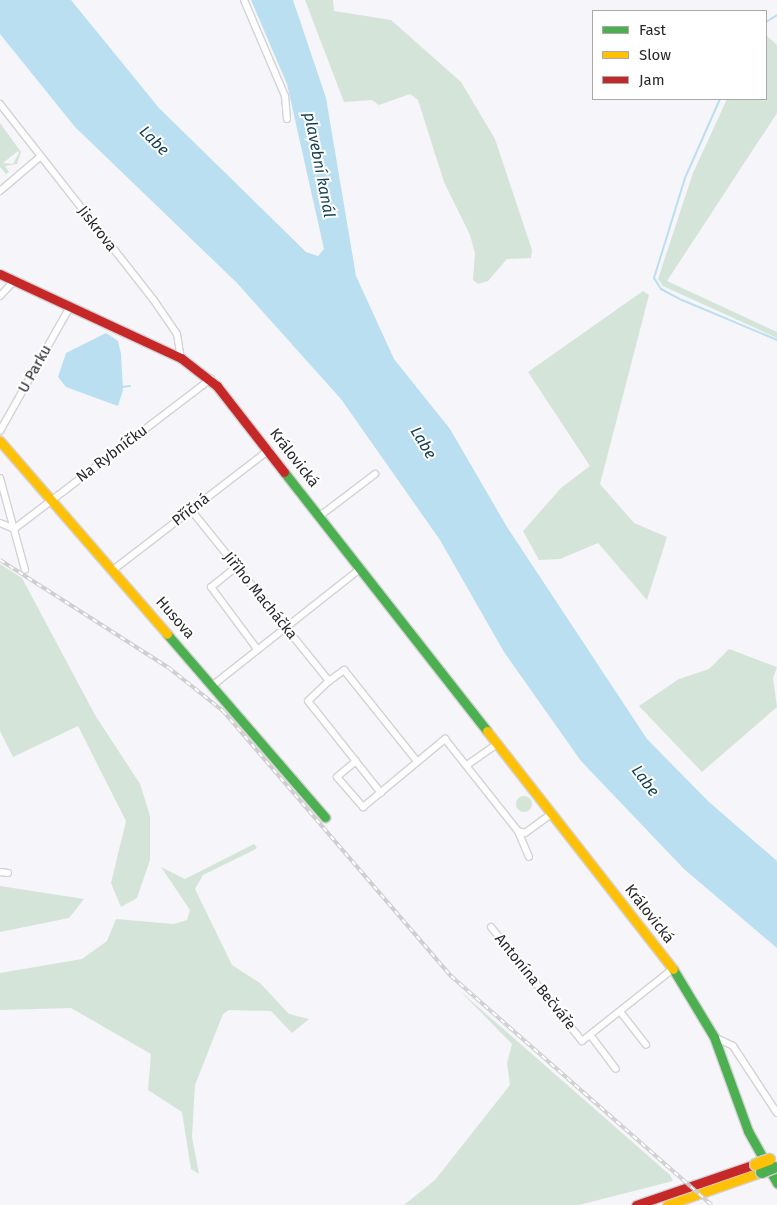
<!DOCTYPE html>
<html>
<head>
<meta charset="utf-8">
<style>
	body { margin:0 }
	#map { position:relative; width:777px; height:1205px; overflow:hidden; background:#f5f5fa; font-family:"Fira Sans",sans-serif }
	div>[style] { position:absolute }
	.green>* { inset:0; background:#d5e4d8 }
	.round { border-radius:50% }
	.water>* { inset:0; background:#badff0 }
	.stream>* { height:2px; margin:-1px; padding:0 1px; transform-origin:1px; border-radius:1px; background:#badff0 }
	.roads { filter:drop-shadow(1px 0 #d3d3d7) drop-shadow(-1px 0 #d3d3d7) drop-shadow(0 1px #d3d3d7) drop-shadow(0 -1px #d3d3d7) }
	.street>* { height:6px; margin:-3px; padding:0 3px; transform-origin:3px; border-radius:3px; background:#fefefe }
	.fast>* { height:9px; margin:-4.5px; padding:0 4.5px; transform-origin:4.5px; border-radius:4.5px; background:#4caf50 }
	.slow>* { height:9px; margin:-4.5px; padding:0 4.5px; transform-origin:4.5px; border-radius:4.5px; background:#ffc107 }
	.jam>* { height:9px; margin:-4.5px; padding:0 4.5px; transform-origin:4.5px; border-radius:4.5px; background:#c62828 }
	.rail>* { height:4px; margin-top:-2px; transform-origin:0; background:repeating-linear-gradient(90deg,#fff 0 5.5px,#cfcfd0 0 11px); box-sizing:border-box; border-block:1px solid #cfcfd0 }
	.bridges { filter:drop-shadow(1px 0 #d0d0d3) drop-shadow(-1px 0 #d0d0d3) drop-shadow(0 1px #d0d0d3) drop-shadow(0 -1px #d0d0d3) }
	.fast-bridge>* { height:11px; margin:-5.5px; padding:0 5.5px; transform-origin:5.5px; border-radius:5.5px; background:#4caf50 }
	.slow-bridge>* { height:11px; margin:-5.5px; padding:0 5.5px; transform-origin:5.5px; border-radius:5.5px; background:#ffc107 }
	span { translate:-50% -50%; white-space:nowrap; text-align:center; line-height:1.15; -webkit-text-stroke:4px #fff; paint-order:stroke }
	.street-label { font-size:15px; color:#27282b }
	.water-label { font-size:16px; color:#134051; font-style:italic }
	.legend { position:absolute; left:592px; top:10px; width:175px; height:90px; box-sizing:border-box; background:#fff; border:1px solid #a9a9aa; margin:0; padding:6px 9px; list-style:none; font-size:15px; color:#27282b }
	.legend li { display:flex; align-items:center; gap:10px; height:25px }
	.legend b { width:25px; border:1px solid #a9a9aa }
</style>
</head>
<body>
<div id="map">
	<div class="green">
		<div style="clip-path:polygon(305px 0,333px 0,334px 11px,391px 20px,461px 82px,495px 139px,532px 250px,531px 258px,507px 259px,488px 281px,478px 284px,473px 280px,475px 253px,470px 235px,444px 182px,418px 100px,410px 94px,379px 105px,372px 100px,344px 102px)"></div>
		<div style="clip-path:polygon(766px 35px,777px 45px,777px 113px,667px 281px,777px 332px,777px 338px,663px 286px,658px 279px,693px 173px,727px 99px,766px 99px)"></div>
		<div style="clip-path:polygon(evenodd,0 123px,21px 152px,17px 164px,5px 166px,9px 172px,6px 174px,0 167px,0 123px,19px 153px,13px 164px,3px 163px,18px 151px,19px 153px)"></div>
		<div style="clip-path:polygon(643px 291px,649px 295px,600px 484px,634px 523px,667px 537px,647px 600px,598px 543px,560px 559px,539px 560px,523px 531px,561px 488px,590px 466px,528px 372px)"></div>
		<div style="clip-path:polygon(0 564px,22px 578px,95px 715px,140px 784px,150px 816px,150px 860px,137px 898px,121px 907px,111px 883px,126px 821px,78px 726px,13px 757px,0 731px)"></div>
		<div style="clip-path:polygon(729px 649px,777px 667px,773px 678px,777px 707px,702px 772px,639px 706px,679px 679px,709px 669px)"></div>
		<div class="round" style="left:516px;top:796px;width:16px;height:16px"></div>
		<div style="clip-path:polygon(254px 844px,257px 848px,252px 851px,203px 875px,195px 889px,232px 965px,260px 983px,289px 1014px,309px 1019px,292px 1033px,271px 1011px,229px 1010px,223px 1014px,195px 1085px,192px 1137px,199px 1174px,191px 1169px,182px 1112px,148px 1090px,151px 1054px,71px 1008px,0 1010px,0 973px,82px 959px,107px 941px,116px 919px,174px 924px,187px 920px,190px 910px,161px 867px,185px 879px)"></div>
		<div style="clip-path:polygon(0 886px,84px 899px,69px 918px,0 932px)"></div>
		<div style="clip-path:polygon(460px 991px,670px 1175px,673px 1181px,579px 1205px,404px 1205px,435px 1180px,510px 1085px,507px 1063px,512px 1044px)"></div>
	</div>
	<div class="water">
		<div style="clip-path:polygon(0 0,71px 0,159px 108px,306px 252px,318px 256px,324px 249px,287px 84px,251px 0,293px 0,326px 98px,356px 276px,394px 359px,450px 429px,507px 527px,647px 739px,709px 802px,777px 861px,777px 948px,684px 869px,581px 761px,504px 652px,440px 540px,341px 399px,237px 283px,75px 127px,0 34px)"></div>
		<div style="clip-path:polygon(106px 333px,118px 341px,121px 354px,123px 390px,118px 406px,66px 387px,58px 377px,66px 353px)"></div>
	</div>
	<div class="stream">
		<div style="left:766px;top:22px;width:13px;rotate:-32deg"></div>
		<div style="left:720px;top:99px;width:86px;rotate:113.9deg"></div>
		<div style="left:685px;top:178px;width:105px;rotate:107.2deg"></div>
		<div style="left:654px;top:278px;width:13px;rotate:58deg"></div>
		<div style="left:661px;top:289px;width:24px;rotate:28deg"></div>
		<div style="left:682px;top:300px;width:103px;rotate:22.8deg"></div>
		<div style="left:122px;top:387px;width:8px;rotate:-7deg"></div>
	</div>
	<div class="roads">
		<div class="street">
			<div style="left:244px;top:0;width:104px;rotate:66.9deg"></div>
			<div style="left:285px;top:96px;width:23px;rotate:85deg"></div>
			<div style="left:0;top:104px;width:248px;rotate:51.9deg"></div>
			<div style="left:153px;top:299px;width:42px;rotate:55.6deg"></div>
			<div style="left:177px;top:334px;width:24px;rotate:81deg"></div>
			<div style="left:0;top:191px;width:52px;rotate:-40.4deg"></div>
			<div style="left:0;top:296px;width:21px;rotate:-47deg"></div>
			<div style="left:0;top:431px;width:142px;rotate:-60.6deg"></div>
			<div style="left:0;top:478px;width:95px;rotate:74.8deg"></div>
			<div style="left:191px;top:510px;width:220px;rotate:51.1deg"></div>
			<div style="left:321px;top:515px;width:68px;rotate:-37.2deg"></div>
			<div style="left:0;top:523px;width:15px;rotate:23deg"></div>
			<div style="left:14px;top:529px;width:248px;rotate:-37.3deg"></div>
			<div style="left:236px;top:567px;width:32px;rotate:141deg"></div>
			<div style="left:211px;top:587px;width:77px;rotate:53.4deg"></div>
			<div style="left:113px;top:570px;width:197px;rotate:-37.6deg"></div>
			<div style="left:213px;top:685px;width:189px;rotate:-38.3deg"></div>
			<div style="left:356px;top:761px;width:25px;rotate:140deg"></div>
			<div style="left:337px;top:777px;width:40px;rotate:49deg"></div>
			<div style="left:363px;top:807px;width:107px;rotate:-39.7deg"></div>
			<div style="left:445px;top:739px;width:117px;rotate:51.6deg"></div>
			<div style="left:518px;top:831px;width:7px;rotate:16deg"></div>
			<div style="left:525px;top:833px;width:34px;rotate:-36deg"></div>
			<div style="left:467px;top:765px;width:38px;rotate:-35deg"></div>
			<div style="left:381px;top:793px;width:117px;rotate:-128.4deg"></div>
			<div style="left:308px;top:701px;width:29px;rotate:-44deg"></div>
			<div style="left:329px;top:681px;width:19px;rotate:-36deg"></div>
			<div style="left:344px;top:670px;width:117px;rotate:51.3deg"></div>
			<div style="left:518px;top:831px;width:28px;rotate:67deg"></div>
			<div style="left:0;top:872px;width:8px;rotate:7deg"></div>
			<div style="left:491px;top:927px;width:146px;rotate:51.4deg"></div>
			<div style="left:582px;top:1041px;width:116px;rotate:-38.4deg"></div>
			<div style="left:622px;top:1014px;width:39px;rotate:52deg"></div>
			<div style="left:591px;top:1036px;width:41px;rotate:52.9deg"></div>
			<div style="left:714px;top:1037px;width:21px;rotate:25deg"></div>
			<div style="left:733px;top:1046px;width:80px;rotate:56.7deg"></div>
		</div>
		<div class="fast">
			<div style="left:284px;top:472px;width:329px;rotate:51.9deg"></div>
			<div style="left:167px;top:634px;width:242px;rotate:49.2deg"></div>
			<div style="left:673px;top:969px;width:79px;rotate:58.9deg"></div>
			<div style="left:714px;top:1037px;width:100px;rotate:70.1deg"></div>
			<div style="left:748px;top:1131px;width:60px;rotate:60.9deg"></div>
		</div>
		<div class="slow">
			<div style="left:0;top:441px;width:255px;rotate:49.1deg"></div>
			<div style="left:487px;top:731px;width:302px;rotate:52deg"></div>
			<div style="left:667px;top:1205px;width:100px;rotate:-19.3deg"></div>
		</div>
		<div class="jam">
			<div style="left:0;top:274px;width:200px;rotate:24.9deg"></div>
			<div style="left:181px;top:358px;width:46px;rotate:37.9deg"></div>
			<div style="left:217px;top:386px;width:109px;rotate:52.1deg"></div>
			<div style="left:636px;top:1205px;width:126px;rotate:-19deg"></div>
		</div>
	</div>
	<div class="rail">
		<div style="left:0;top:560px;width:201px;rotate:32.6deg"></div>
		<div style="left:169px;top:668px;width:69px;rotate:38.5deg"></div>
		<div style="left:223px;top:711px;width:350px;rotate:49.3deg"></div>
		<div style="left:451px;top:976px;width:347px;rotate:41.3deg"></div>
	</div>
	<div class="bridges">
		<div class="fast-bridge">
			<div style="left:761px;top:1172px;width:14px;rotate:-21deg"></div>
		</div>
		<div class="slow-bridge">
			<div style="left:755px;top:1164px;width:15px;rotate:-20deg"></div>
		</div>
	</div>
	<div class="street-label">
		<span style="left:97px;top:229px;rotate:52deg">Jiskrova</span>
		<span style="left:35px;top:369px;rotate:-61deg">U Parku</span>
		<span style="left:112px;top:454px;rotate:-37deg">Na Rybníčku</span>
		<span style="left:294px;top:458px;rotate:52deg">Královická</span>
		<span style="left:191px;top:510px;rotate:-38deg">Příčná</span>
		<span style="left:260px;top:596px;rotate:51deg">Jiřího Macháčka</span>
		<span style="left:175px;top:618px;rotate:49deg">Husova</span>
		<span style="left:649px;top:914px;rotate:52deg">Královická</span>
		<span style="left:535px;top:982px;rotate:51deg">Antonína Bečváře</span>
	</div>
	<div class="water-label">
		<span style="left:154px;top:141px;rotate:45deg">Labe</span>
		<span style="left:319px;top:165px;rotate:79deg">plavební kanál</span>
		<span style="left:423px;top:443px;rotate:59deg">Labe</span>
		<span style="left:645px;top:781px;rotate:53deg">Labe</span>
	</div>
	<ul class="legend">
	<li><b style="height:6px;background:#4caf50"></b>Fast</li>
	<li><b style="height:6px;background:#ffc107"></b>Slow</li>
	<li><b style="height:6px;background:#c62828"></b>Jam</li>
	</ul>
</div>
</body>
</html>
